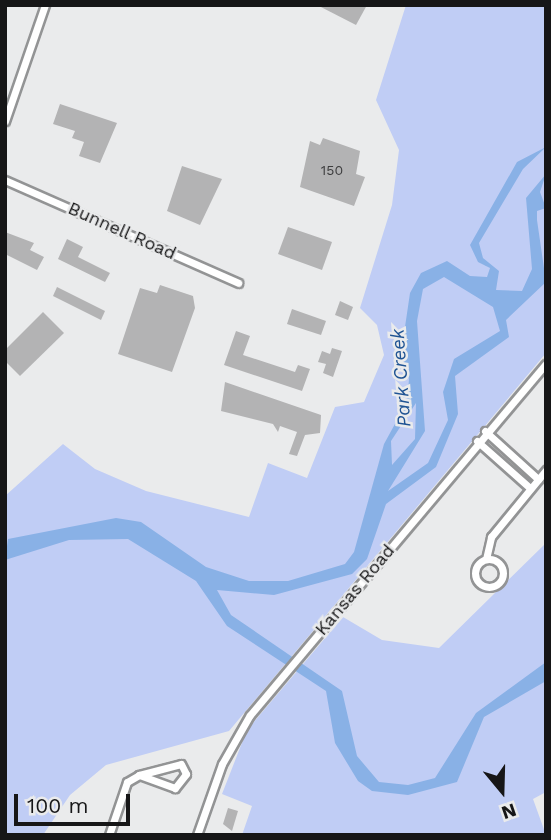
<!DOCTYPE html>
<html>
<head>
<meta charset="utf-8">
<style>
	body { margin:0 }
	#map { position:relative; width:551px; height:840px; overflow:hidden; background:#eaebec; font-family:"Work Sans",sans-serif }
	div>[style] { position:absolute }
	.green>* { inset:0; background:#c0cdf5 }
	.water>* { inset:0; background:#89b1e6 }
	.building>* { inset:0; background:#b3b3b4 }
	.roads { filter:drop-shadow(2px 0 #939495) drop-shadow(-2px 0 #939495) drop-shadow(0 2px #939495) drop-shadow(0 -2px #939495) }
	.minor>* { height:7px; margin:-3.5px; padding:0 3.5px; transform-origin:3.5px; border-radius:3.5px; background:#fff }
	.minor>.ring { margin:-3.5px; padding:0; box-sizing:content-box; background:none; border:7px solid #fff; border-radius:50% }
	span { translate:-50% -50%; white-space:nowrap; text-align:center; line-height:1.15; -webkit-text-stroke:5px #eaebec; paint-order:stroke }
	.number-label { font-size:14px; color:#3d3d3e }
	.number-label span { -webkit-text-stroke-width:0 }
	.street-label { font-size:18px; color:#161617 }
	.water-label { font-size:19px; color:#1f5393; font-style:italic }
	.frame { position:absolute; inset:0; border:7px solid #161617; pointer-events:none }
	.north { position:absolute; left:467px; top:756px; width:70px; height:70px; -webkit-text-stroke:5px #eaebec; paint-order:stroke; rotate:161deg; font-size:19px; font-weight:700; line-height:28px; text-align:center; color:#161617 }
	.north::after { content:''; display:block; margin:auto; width:24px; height:32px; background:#161617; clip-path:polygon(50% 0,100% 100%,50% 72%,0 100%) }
	.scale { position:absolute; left:14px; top:794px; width:116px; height:32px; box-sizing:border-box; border:4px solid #161617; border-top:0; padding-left:9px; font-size:21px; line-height:24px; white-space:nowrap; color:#161617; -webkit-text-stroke:5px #eaebec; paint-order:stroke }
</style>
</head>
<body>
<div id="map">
	<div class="green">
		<div style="clip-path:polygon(406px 5px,546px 5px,546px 353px,229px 731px,106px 765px,70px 795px,43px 835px,5px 835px,5px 496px,63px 444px,95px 469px,146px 491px,249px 517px,268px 463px,307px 478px,335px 407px,364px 402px,384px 355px,377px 325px,360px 308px,392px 205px,399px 150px,376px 100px)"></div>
		<div style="clip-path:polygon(546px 543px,546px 792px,533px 799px,546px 835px,242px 835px,252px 806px,222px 794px,247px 730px,343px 617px,382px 640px,439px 648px)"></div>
	</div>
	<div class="water">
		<div style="clip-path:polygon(evenodd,546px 147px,523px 169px,479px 243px,483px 258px,499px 271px,496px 290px,522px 291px,532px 269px,526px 198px,546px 174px,540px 192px,546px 208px,537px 211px,537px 220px,546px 282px,506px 320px,509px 337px,455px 376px,458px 414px,436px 467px,386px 504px,367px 559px,352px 574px,274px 595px,217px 590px,231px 615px,342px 691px,357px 756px,379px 782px,408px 785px,435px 778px,476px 713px,546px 662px,546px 681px,484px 717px,457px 782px,408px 795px,372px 791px,358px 781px,335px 743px,326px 691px,227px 626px,196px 581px,128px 539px,69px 540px,5px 560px,8px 539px,116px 518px,141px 522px,206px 567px,249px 581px,288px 581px,345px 564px,354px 552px,384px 444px,407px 402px,409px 379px,401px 354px,410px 293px,421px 273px,447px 261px,470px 276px,487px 277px,490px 268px,478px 262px,470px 245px,517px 162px,546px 147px,444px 277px,493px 307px,500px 331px,454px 359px,443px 392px,448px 420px,428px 463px,388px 491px,425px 431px,417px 321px,423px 289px,444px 277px,546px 147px,416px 403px,415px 439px,392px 465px,391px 441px,416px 403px)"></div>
	</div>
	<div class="building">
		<div style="clip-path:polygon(317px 5px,367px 5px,356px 25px)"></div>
		<div style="clip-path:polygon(60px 104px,117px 123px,100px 163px,79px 156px,84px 142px,72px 138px,75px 131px,53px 124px)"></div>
		<div style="clip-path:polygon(323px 138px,360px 151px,356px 174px,365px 177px,354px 206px,300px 187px,310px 141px,320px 145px)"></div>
		<div style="clip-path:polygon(182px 166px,222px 179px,200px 225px,167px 211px)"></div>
		<div style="clip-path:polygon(288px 227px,332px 242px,322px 270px,278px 254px)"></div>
		<div style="clip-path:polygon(5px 232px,34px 243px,30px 250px,44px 257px,37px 270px,5px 254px)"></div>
		<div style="clip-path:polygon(67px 239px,83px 247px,78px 257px,110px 273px,105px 282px,58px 259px)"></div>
		<div style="clip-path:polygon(160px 285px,193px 296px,195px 308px,172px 372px,118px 354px,140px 288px,157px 293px)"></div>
		<div style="clip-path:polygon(57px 287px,105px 311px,101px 320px,53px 296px)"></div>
		<div style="clip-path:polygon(340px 301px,353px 307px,348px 320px,335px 315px)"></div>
		<div style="clip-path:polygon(292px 309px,326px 321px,321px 335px,287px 324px)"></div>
		<div style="clip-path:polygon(43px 312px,64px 333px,20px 376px,5px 361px,5px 350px)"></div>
		<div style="clip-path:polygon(236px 331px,250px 336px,243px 355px,295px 372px,298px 365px,310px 369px,302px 391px,224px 365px)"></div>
		<div style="clip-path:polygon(332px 348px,342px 351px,333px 377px,323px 373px,326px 364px,318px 362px,322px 351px,330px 354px)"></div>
		<div style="clip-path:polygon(225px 382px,321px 415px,320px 433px,305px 435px,297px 456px,289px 454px,297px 432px,280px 426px,278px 432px,273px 424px,221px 411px)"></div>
		<div style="clip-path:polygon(228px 808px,238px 811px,232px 831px,223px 824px)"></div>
	</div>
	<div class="roads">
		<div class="minor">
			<div style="left:5px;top:121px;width:123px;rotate:-71deg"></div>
			<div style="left:5px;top:180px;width:255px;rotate:23.8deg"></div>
			<div style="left:485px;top:431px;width:72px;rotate:42.2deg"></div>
			<div style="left:477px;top:441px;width:71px;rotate:41.6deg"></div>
			<div class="ring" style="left:475px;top:559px;width:21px;height:21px"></div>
			<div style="left:486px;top:559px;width:23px;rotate:-77deg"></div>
			<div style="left:491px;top:537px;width:87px;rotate:-50.6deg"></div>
			<div style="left:181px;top:764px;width:11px;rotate:63deg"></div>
			<div style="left:186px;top:774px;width:18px;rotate:128deg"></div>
			<div style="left:175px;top:788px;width:38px;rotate:-160deg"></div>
			<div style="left:139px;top:775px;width:43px;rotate:-14.7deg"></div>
			<div style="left:109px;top:835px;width:56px;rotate:-71.2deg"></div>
			<div style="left:127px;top:782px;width:14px;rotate:-30deg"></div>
			<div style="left:197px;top:835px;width:75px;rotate:-70.6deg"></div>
			<div style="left:222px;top:764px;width:56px;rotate:-60.3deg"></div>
			<div style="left:250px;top:715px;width:459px;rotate:-49.9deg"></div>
		</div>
	</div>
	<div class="number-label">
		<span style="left:332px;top:170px">150</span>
	</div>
	<div class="street-label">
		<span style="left:122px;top:231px;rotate:24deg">Bunnell Road</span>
		<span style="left:355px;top:590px;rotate:-50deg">Kansas Road</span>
	</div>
	<div class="water-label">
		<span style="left:401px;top:378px;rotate:-94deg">Park Creek</span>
	</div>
	<div class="frame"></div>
	<div class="north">N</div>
	<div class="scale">100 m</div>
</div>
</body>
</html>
